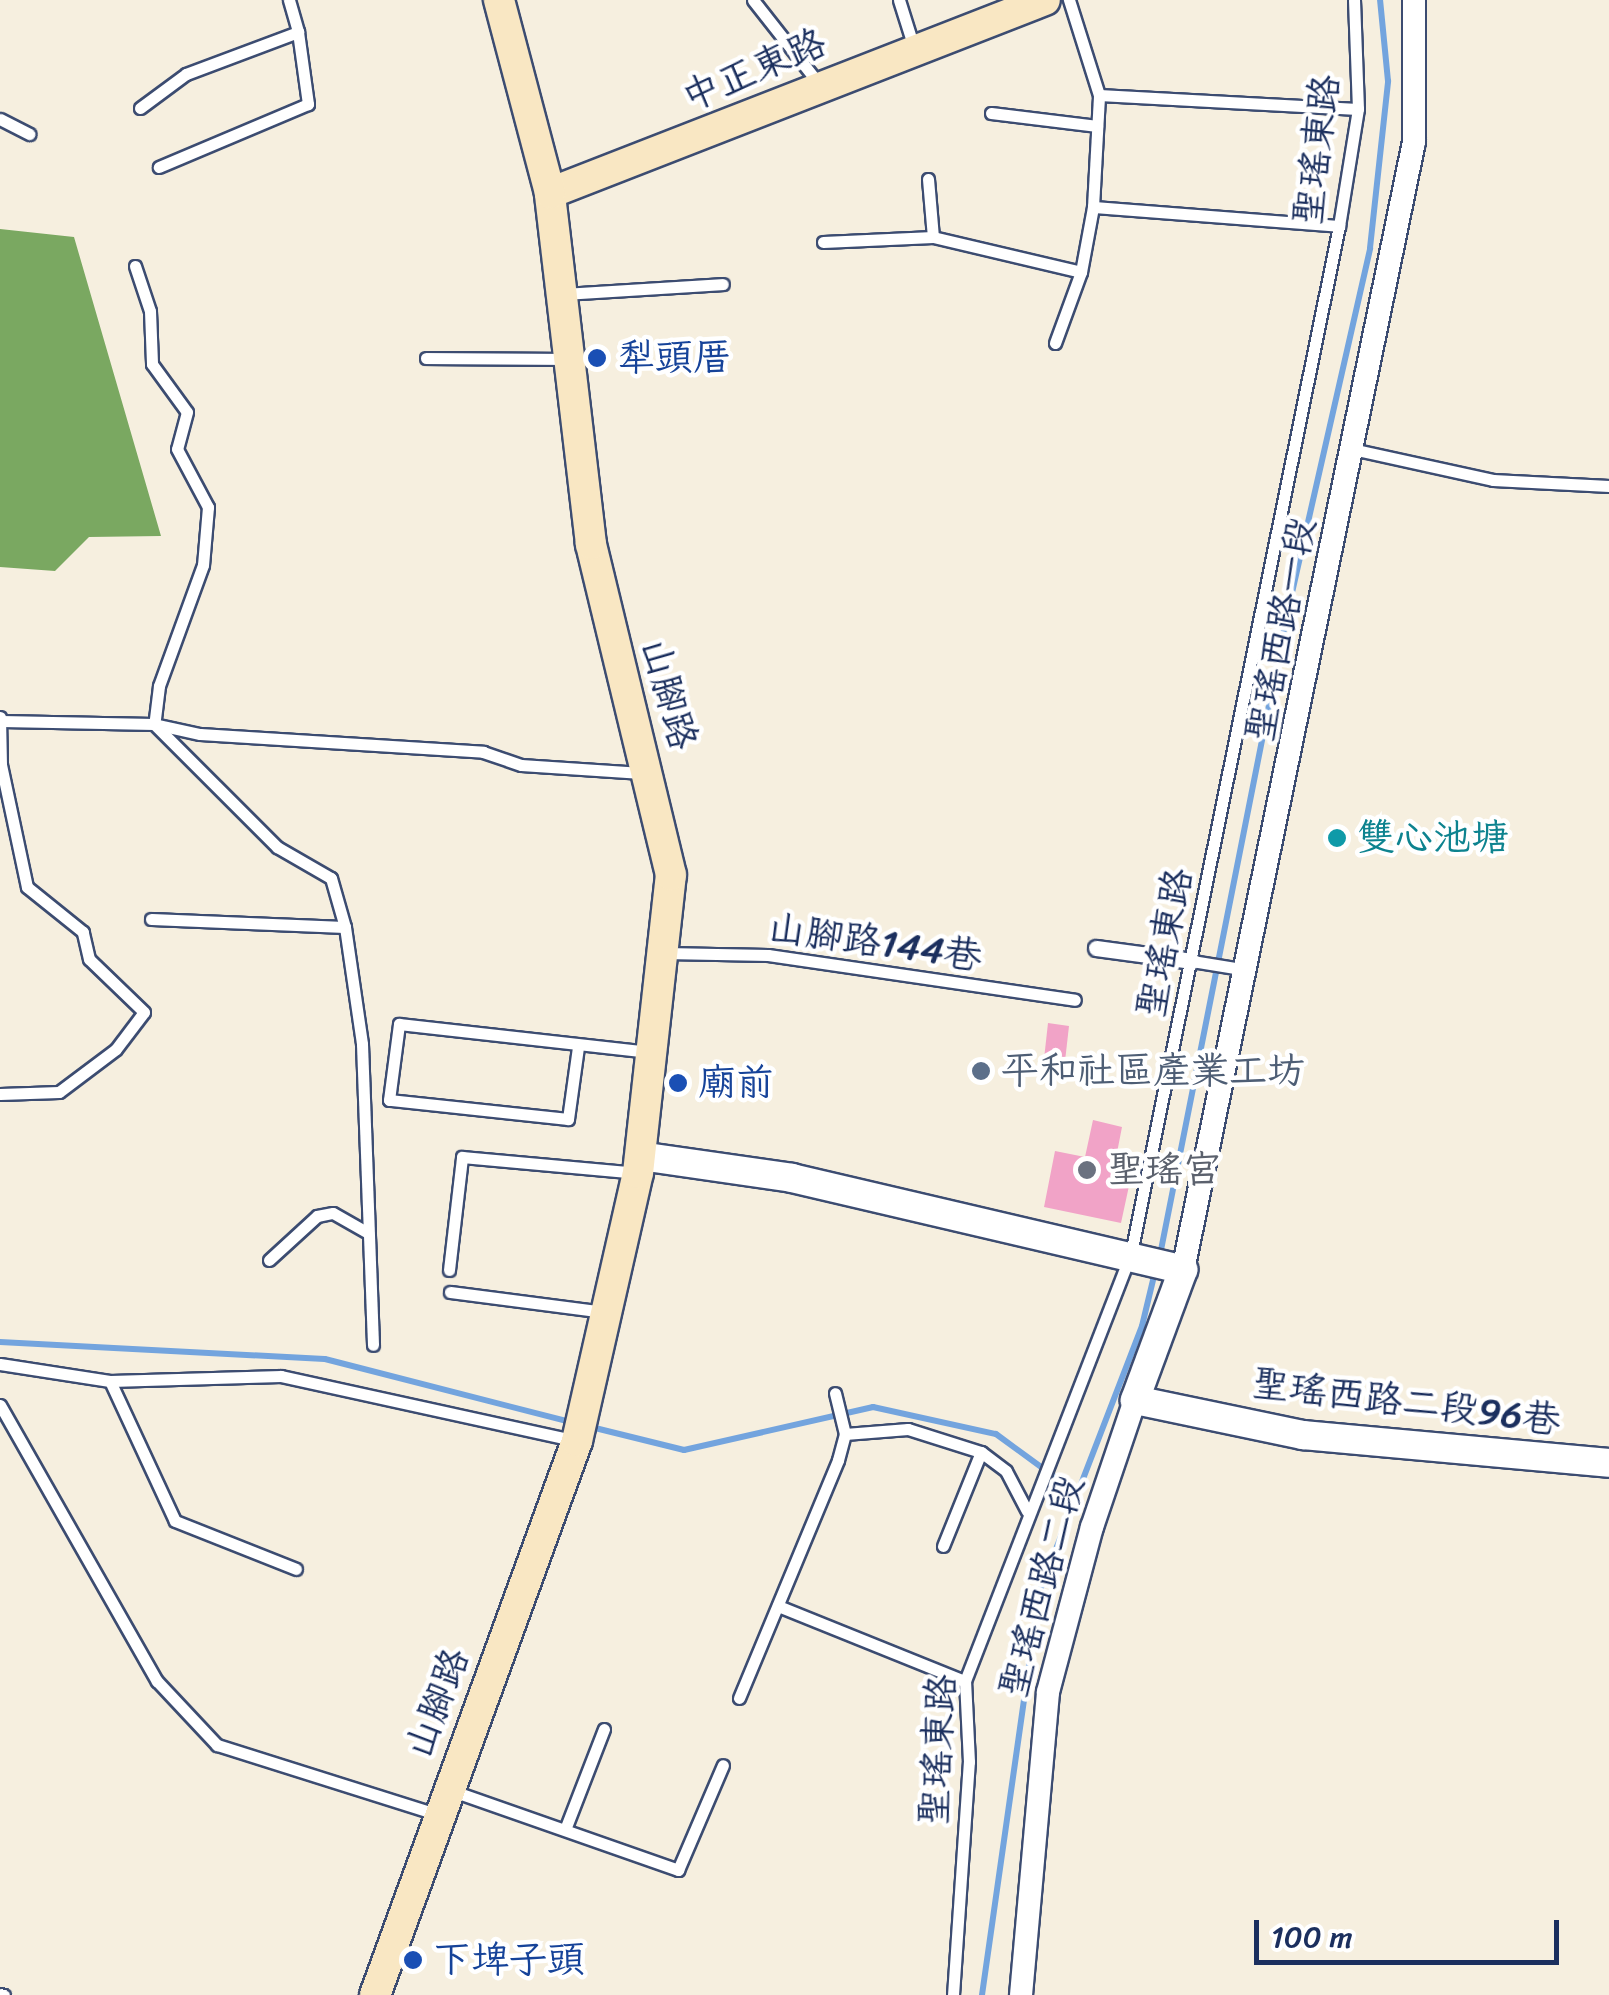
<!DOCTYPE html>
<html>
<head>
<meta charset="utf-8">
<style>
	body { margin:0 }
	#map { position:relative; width:1609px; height:1995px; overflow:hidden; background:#f6efdf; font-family:Sriracha,"LXGW WenKai TC",sans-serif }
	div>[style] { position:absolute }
	.forest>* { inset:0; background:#7aa861 }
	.stream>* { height:6px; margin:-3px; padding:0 3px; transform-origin:3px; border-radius:3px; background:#73a4de }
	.building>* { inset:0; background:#f1a3c7 }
	.roads { filter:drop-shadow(2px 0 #3c4c71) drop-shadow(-2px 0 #3c4c71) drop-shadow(0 2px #3c4c71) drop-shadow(0 -2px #3c4c71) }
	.service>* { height:11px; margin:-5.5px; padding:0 5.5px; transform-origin:5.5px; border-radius:5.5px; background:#fff }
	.pedestrian>* { height:15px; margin:-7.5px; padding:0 7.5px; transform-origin:7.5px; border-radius:7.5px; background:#fff }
	.minor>* { height:22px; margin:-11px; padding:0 11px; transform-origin:11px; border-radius:11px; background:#fff }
	.tertiary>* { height:28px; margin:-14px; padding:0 14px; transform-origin:14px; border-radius:14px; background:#fff }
	.secondary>* { height:30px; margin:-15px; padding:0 15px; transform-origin:15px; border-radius:15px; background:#f9e7c3 }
	.dots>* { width:28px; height:28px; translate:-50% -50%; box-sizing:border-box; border:5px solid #fff; border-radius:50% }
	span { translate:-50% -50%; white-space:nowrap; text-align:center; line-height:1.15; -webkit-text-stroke:9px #fff; paint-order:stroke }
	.street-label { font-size:38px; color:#1b2f5e }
	.transit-label { font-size:38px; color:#164399 }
	.left { translate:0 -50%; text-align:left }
	.culture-label { font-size:38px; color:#0d838f }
	.service-label { font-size:38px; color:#4e5e75 }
	.worship-label { font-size:38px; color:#5b616d }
	.scale { position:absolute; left:1254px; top:1920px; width:305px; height:45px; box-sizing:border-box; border:5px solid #1b2f5e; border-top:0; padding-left:12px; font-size:30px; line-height:35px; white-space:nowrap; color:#1b2f5e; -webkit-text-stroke:8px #fff; paint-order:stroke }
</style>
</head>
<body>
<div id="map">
	<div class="forest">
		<div style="clip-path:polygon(0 229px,74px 237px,161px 536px,89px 537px,55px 571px,0 567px)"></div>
	</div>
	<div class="stream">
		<div style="left:1160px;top:1255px;width:648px;rotate:-78.79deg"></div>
		<div style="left:1286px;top:619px;width:380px;rotate:-77.2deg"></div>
		<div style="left:1370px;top:248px;width:168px;rotate:-83.8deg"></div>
		<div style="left:1388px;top:81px;width:81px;rotate:-95.6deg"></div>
		<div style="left:0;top:1342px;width:325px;rotate:3deg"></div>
		<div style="left:325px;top:1359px;width:254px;rotate:14.4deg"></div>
		<div style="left:587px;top:1426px;width:100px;rotate:13.9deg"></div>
		<div style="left:684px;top:1450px;width:194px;rotate:-12.8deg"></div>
		<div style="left:873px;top:1407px;width:126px;rotate:12.4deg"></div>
		<div style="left:996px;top:1434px;width:97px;rotate:36.2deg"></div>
		<div style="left:982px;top:1995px;width:406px;rotate:-81.9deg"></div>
		<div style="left:1039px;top:1593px;width:286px;rotate:-68.9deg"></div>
		<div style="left:1142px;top:1326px;width:56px;rotate:-76.5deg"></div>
	</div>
	<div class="building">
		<div style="clip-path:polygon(1048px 1023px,1069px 1026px,1064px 1070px,1043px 1068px)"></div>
		<div style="clip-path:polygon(1093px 1120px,1122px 1127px,1114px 1168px,1132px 1172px,1121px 1223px,1044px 1207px,1055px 1151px,1085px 1157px)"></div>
	</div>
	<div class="roads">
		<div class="service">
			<div style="left:289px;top:0;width:33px;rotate:74deg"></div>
			<div style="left:753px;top:0;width:107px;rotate:51.8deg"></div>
			<div style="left:899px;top:0;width:50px;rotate:72.6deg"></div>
			<div style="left:1099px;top:95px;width:259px;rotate:3.1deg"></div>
			<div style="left:140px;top:108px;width:57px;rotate:-36.5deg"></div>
			<div style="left:186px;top:74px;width:120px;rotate:-20.6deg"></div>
			<div style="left:298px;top:32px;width:73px;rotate:82.1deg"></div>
			<div style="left:308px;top:104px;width:162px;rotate:157.1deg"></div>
			<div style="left:991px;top:113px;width:107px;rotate:7deg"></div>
			<div style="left:0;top:119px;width:33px;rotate:27deg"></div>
			<div style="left:928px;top:179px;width:58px;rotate:85.1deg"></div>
			<div style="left:1093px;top:207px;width:247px;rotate:4.4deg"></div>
			<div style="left:823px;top:242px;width:110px;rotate:-2.6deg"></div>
			<div style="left:933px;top:237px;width:152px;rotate:13.3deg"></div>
			<div style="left:135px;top:266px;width:47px;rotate:71.6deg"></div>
			<div style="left:150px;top:311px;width:53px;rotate:87.8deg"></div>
			<div style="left:152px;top:364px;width:59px;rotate:53.9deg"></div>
			<div style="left:187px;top:412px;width:38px;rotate:105deg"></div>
			<div style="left:177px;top:449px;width:66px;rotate:61.9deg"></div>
			<div style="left:208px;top:507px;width:58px;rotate:94.9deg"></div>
			<div style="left:203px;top:565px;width:129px;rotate:110deg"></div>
			<div style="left:159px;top:686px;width:38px;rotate:97deg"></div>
			<div style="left:154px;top:724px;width:174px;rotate:45deg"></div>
			<div style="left:277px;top:847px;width:62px;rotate:29.9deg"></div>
			<div style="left:331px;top:878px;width:51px;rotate:74.1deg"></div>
			<div style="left:345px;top:927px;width:118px;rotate:81.7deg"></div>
			<div style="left:362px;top:1044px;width:301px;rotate:87.9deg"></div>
			<div style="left:565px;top:294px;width:158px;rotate:-3.6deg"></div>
			<div style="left:1055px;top:343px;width:76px;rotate:-69.9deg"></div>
			<div style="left:1081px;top:272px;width:66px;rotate:-79.5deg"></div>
			<div style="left:1093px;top:207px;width:112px;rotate:-86.9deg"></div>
			<div style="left:1099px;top:95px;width:100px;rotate:-107.5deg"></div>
			<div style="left:426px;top:358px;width:141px;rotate:0.4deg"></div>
			<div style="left:1352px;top:449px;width:144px;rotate:12.4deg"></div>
			<div style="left:1493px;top:480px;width:116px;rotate:3deg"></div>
			<div style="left:1px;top:721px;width:153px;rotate:1.1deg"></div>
			<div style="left:154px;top:724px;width:47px;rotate:12.3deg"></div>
			<div style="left:200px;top:734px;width:284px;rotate:3.6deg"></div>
			<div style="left:483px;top:752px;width:40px;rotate:18.9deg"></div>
			<div style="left:521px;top:765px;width:121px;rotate:3.8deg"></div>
			<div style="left:151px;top:919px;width:194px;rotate:2.4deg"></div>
			<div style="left:665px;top:953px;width:103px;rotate:1.1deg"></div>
			<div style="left:768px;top:955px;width:310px;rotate:8.3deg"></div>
			<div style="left:1192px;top:961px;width:56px;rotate:9.3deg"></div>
			<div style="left:578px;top:1047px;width:73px;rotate:97.9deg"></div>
			<div style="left:568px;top:1119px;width:180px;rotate:-173.9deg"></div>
			<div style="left:389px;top:1100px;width:77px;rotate:-82.5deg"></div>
			<div style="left:399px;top:1024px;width:252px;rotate:6.4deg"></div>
			<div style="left:0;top:1094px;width:59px;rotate:-1.9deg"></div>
			<div style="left:59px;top:1092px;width:71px;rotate:-37deg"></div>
			<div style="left:116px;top:1049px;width:46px;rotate:-52.9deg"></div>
			<div style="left:144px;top:1012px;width:76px;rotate:-136.1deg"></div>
			<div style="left:89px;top:959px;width:28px;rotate:-103deg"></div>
			<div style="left:83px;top:932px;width:72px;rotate:-141.2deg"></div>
			<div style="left:27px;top:887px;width:125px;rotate:-102deg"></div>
			<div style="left:1px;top:765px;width:48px;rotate:-91.2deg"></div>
			<div style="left:269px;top:1260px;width:65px;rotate:-42.5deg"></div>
			<div style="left:317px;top:1216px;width:16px;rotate:-11deg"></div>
			<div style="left:333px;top:1213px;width:40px;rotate:29.7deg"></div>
			<div style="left:449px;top:1270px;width:114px;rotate:-83.4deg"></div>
			<div style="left:462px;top:1157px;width:177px;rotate:5.2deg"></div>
			<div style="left:450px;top:1292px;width:156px;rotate:7.4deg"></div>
			<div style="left:0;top:1364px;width:111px;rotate:8.8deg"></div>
			<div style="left:110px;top:1381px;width:171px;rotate:-1.7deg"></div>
			<div style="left:281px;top:1376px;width:303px;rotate:12.4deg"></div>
			<div style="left:110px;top:1381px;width:154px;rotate:65.1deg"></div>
			<div style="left:175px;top:1521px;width:130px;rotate:21.6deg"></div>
			<div style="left:0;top:1405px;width:318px;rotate:60.4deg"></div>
			<div style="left:157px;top:1681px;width:88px;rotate:46.8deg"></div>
			<div style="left:217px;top:1745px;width:230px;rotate:17.5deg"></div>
			<div style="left:845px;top:1434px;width:63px;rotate:-4.5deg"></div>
			<div style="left:908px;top:1429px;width:77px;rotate:17.5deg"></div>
			<div style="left:981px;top:1452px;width:31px;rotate:37deg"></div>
			<div style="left:1006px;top:1471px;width:45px;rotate:62.3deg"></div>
			<div style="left:943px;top:1546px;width:101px;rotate:-68deg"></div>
			<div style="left:778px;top:1606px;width:201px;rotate:21.9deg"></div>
			<div style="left:739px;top:1698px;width:258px;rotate:-67.4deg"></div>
			<div style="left:838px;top:1460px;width:27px;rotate:-75deg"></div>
			<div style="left:845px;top:1434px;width:42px;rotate:-103.7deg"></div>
			<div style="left:450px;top:1790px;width:242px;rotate:19.3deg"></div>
			<div style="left:678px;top:1870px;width:114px;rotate:-66.8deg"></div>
			<div style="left:566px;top:1827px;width:105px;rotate:-68.8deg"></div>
			<div style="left:0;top:1994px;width:4px;rotate:14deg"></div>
			<div style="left:953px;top:1995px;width:234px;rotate:-86.1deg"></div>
			<div style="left:969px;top:1762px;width:81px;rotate:-92.8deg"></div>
			<div style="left:965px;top:1681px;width:459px;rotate:-68.8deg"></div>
			<div style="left:1131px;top:1253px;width:1048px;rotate:-78.55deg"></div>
			<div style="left:1339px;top:226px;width:119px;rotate:-80.8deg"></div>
			<div style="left:1358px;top:109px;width:109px;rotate:-92.1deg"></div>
		</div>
		<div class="pedestrian">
			<div style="left:1096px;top:948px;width:97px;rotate:7.7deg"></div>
		</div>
		<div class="minor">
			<div style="left:1183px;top:1270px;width:1151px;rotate:-78.43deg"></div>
			<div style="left:1414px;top:142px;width:142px;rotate:-90deg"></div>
			<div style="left:1021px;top:1995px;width:304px;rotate:-84.9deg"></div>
			<div style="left:1048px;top:1692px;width:171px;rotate:-75.1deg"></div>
			<div style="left:1092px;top:1527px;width:134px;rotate:-71.3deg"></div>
		</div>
		<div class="tertiary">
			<div style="left:640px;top:1156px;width:154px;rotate:8.2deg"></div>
			<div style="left:792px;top:1178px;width:402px;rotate:13.2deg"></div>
			<div style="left:1183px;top:1270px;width:139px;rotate:110.3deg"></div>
			<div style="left:1135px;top:1400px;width:172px;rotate:11.8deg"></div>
			<div style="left:1303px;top:1435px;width:307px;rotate:5.2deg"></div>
		</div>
		<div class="secondary">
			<div style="left:550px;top:193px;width:531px;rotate:-21.3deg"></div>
			<div style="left:375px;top:1995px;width:590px;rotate:-69.97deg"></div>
			<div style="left:577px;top:1441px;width:275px;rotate:-77.2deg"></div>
			<div style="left:638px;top:1173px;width:300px;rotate:-83.7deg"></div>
			<div style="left:671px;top:875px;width:341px;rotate:-103.6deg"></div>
			<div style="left:591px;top:544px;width:353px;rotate:-96.7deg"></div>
			<div style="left:550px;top:193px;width:200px;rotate:-104.8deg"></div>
		</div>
	</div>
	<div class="dots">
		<div style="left:597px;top:358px;background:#1a4fb4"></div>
		<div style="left:1337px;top:838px;background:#0f9aa8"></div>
		<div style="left:981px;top:1071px;background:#5c6f8a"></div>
		<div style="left:678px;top:1083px;background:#1a4fb4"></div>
		<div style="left:1087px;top:1170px;background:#6b7280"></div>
		<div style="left:413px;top:1960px;background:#1a4fb4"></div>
	</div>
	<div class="street-label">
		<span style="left:754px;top:70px;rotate:-23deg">中正東路</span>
		<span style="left:1317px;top:150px;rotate:-83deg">聖瑤東路</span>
		<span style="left:1281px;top:630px;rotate:-79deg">聖瑤西路一段</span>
		<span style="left:669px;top:694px;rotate:74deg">山腳路</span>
		<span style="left:875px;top:942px;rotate:8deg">山腳路144巷</span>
		<span style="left:1165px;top:943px;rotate:-79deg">聖瑤東路</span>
		<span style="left:1406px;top:1402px;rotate:7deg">聖瑤西路二段96巷</span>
		<span style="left:1042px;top:1587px;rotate:-75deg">聖瑤西路二段</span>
		<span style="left:437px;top:1703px;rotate:-69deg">山腳路</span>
		<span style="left:938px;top:1750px;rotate:-87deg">聖瑤東路</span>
	</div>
	<div class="transit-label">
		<span class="left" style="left:617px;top:358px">犁頭厝</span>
		<span class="left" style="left:698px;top:1083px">廟前</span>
		<span class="left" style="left:433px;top:1960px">下埤子頭</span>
	</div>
	<div class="culture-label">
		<span class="left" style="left:1357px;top:838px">雙心池塘</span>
	</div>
	<div class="service-label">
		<span class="left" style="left:1001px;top:1071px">平和社區產業工坊</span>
	</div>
	<div class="worship-label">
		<span class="left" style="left:1107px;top:1170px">聖瑤宮</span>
	</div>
	<div class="scale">100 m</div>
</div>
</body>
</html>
